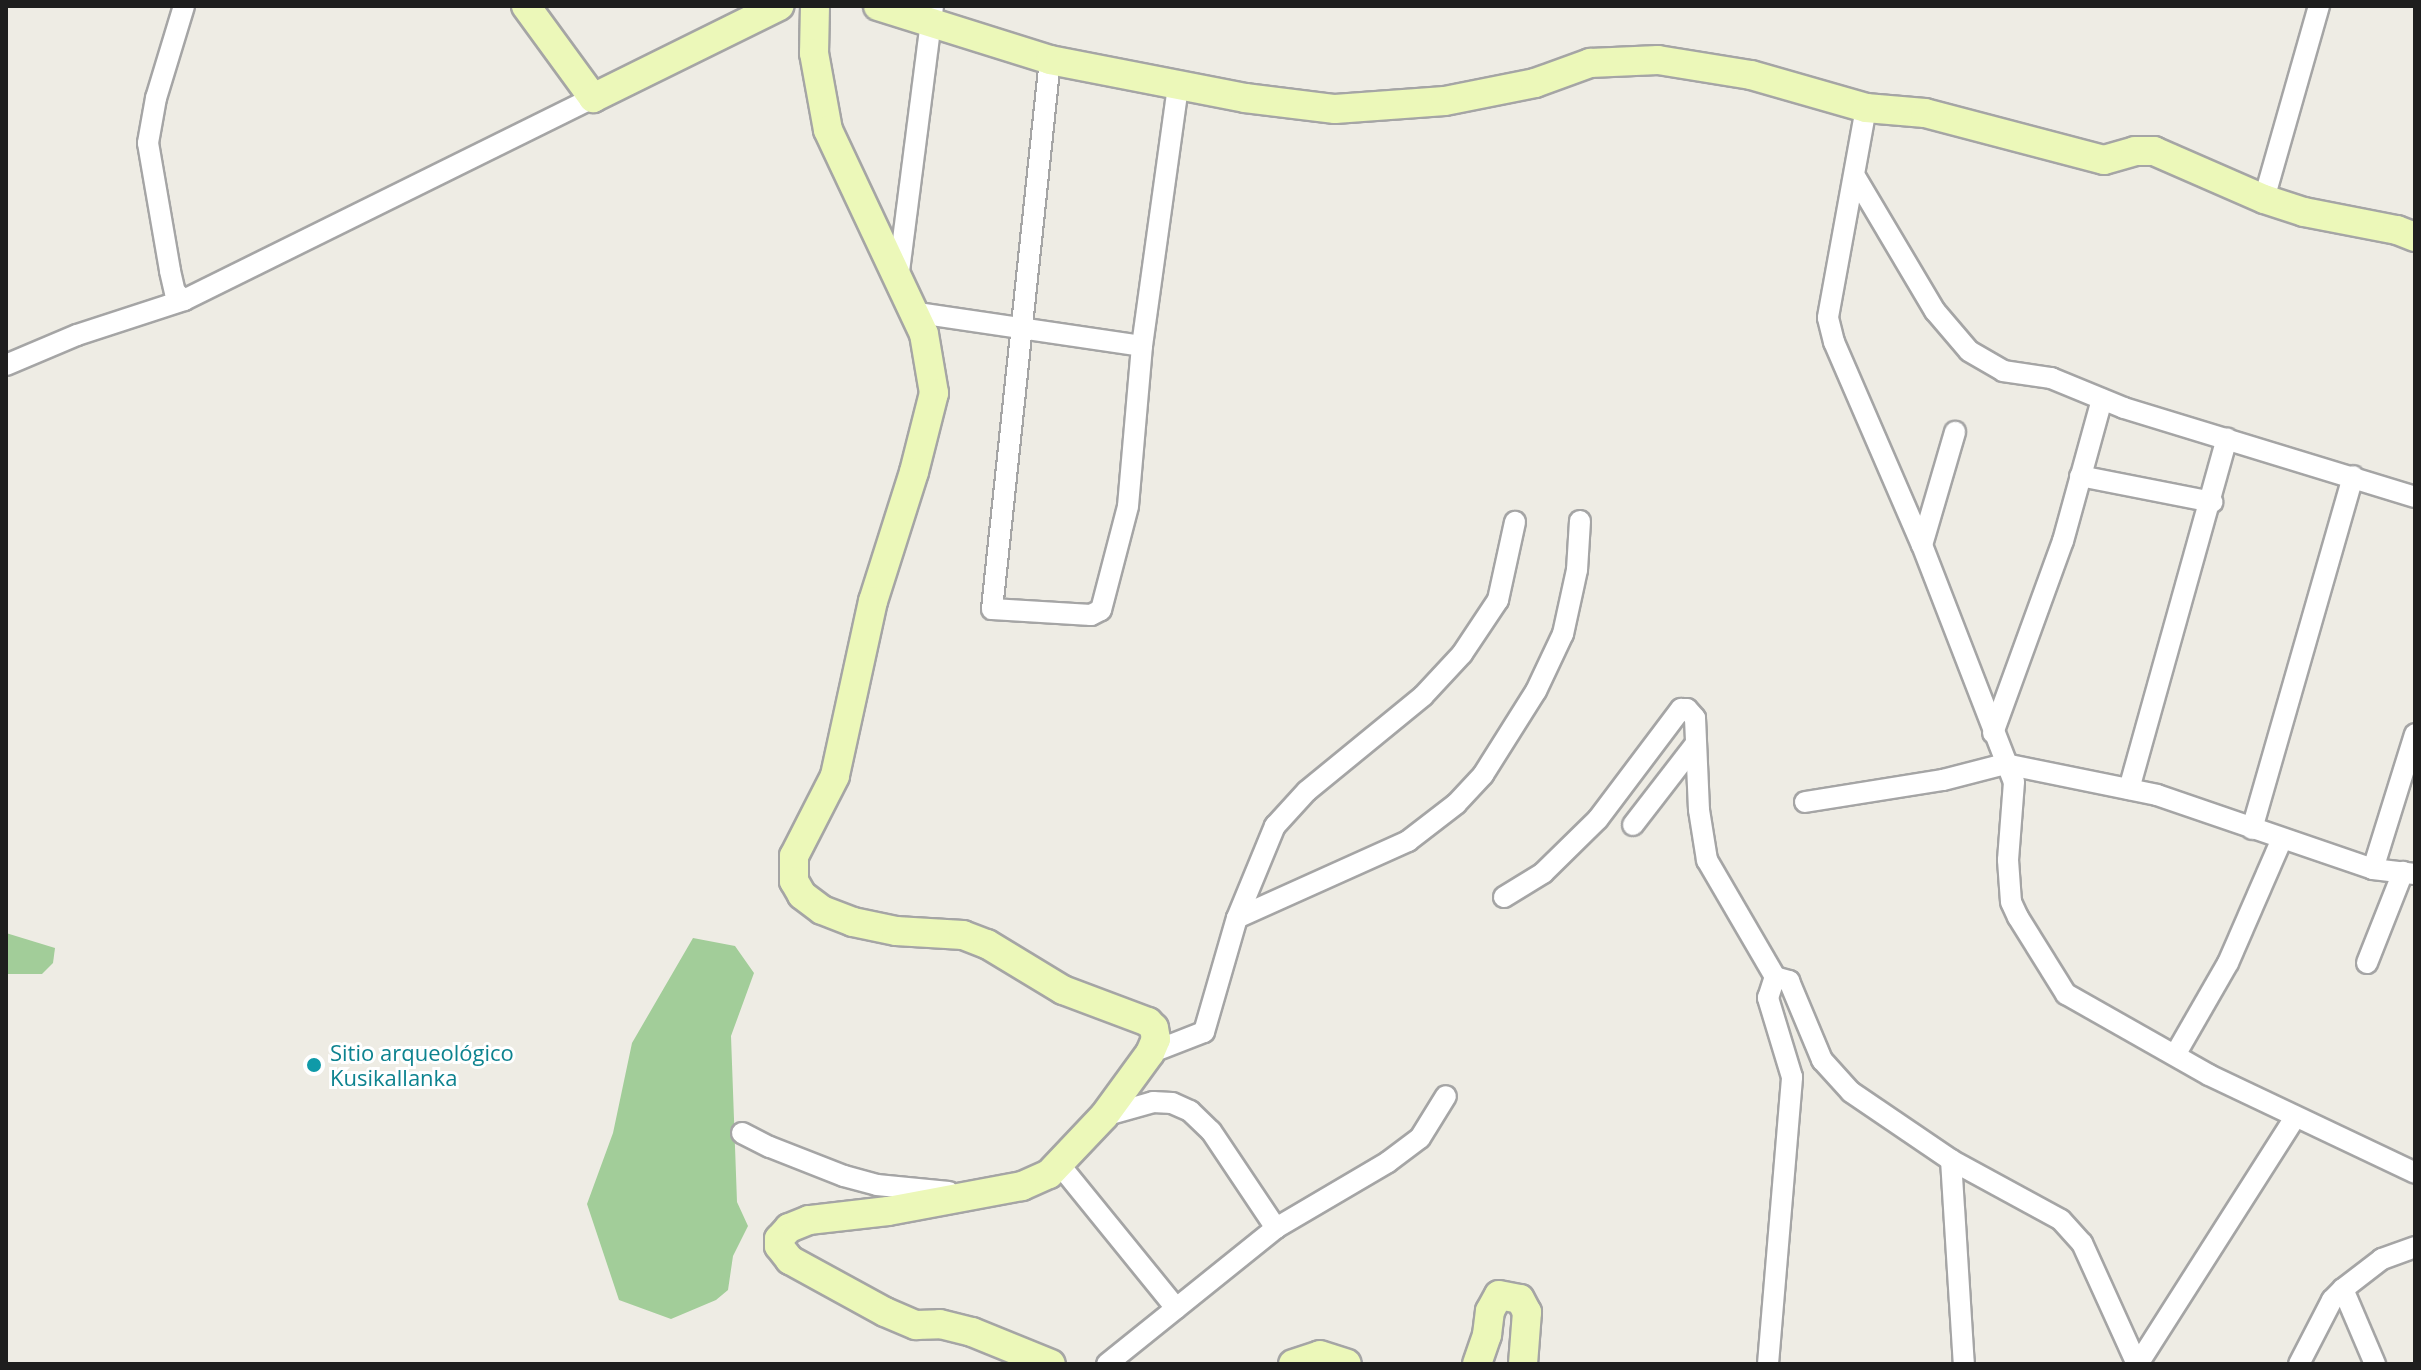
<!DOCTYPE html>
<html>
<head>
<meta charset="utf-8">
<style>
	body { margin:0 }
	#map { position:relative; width:2421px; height:1370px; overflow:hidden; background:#eeece4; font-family:"Open Sans",sans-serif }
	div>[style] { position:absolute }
	.forest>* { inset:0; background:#a2cd99 }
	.roads { filter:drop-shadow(2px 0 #a5a5a5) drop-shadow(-2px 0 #a5a5a5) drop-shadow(0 2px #a5a5a5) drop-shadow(0 -2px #a5a5a5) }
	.street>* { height:20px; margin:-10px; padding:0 10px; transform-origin:10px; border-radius:10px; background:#fff }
	.secondary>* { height:28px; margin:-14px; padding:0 14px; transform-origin:14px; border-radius:14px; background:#ecf8b9 }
	.dots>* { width:22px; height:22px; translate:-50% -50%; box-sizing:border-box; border:4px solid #fff; border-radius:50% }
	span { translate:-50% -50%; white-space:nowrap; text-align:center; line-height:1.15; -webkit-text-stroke:6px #fff; paint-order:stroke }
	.culture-label { font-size:22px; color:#0d838f }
	.left { translate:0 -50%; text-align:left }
	.frame { position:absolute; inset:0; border:8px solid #1e1e1e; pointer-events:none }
</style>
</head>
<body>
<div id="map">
	<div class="forest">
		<div style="clip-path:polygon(6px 933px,55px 948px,53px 963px,42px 974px,6px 974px)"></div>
		<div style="clip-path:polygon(693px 938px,735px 946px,754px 973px,731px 1036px,737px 1202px,748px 1226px,733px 1256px,728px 1290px,716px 1300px,671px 1319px,619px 1300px,587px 1204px,613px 1133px,632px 1043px)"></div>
	</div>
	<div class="roads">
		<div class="street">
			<div style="left:184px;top:6px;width:96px;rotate:106.9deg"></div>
			<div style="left:156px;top:98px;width:46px;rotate:100.1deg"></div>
			<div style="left:148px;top:143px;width:130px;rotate:80.2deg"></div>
			<div style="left:170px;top:271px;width:22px;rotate:77deg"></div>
			<div style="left:175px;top:292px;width:12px;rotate:42deg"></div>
			<div style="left:1050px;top:60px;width:552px;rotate:96.03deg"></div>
			<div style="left:992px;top:609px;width:99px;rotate:3.5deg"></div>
			<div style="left:1091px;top:615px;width:11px;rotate:-27deg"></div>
			<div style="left:1101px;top:610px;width:107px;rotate:-75.4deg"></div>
			<div style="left:1128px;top:506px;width:161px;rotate:-85deg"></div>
			<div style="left:1142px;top:346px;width:263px;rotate:-82.1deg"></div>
			<div style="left:1866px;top:108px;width:213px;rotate:100.3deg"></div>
			<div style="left:1828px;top:318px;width:25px;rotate:76deg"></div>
			<div style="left:1834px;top:342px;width:221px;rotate:66.6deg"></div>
			<div style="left:1922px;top:545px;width:254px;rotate:68.8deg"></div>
			<div style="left:2014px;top:782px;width:78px;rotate:94.4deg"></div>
			<div style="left:2008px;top:860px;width:42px;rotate:85.9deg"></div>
			<div style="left:2011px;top:902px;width:17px;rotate:65deg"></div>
			<div style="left:2018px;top:917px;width:91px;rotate:58.1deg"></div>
			<div style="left:2066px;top:994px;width:164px;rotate:29.5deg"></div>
			<div style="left:2209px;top:1075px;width:228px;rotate:25.4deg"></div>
			<div style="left:1856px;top:178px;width:155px;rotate:59.3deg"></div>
			<div style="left:1935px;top:311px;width:52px;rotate:49.6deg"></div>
			<div style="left:1969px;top:351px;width:39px;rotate:30deg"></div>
			<div style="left:2003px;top:371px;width:49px;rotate:8.3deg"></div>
			<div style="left:2051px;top:378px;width:79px;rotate:22.3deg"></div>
			<div style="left:2124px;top:408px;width:304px;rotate:17deg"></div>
			<div style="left:2264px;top:199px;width:201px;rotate:-74.1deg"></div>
			<div style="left:898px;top:279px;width:275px;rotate:-82.7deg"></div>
			<div style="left:912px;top:312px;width:232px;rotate:8.4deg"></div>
			<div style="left:6px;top:365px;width:77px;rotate:-22.9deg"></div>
			<div style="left:77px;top:335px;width:113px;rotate:-18.1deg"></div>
			<div style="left:184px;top:300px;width:456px;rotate:-26.3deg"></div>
			<div style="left:2080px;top:476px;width:135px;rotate:11.1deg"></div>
			<div style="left:1922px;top:545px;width:118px;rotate:-73.7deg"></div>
			<div style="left:1993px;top:733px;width:204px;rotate:-70deg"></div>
			<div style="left:2063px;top:541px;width:147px;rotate:-74.6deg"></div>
			<div style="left:2129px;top:789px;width:364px;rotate:-74.4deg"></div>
			<div style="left:1805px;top:802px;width:140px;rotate:-9.1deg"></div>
			<div style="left:1943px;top:780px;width:64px;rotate:-14.5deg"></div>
			<div style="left:2005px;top:764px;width:155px;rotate:11.5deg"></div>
			<div style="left:2157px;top:795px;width:228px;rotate:18.9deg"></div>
			<div style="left:2373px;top:869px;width:42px;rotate:6.8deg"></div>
			<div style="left:1633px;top:825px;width:100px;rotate:-52.3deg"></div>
			<div style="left:2252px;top:829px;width:367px;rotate:-74deg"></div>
			<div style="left:2373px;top:869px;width:141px;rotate:-72.7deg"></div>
			<div style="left:1504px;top:897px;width:46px;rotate:-31.6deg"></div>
			<div style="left:1543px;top:873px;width:77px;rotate:-44.5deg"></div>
			<div style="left:1598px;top:819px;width:138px;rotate:-53deg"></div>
			<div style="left:1681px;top:709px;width:6px"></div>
			<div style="left:1687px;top:709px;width:12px;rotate:48deg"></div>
			<div style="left:1695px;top:718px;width:92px;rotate:87.5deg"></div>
			<div style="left:1699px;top:810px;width:51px;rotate:80.9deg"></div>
			<div style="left:1707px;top:860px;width:135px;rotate:59.8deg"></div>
			<div style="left:1237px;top:918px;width:188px;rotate:-24.2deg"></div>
			<div style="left:1408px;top:841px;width:61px;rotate:-37.6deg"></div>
			<div style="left:1456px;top:804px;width:40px;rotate:-47deg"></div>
			<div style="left:1483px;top:775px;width:99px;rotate:-57.8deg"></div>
			<div style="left:1536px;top:691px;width:63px;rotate:-64.7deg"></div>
			<div style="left:1563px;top:634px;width:66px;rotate:-77.7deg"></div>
			<div style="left:1577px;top:570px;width:49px;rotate:-86.5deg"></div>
			<div style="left:2367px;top:963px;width:98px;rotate:-68.4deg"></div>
			<div style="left:1150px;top:1053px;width:58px;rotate:-21.3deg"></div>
			<div style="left:1204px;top:1032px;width:119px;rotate:-73.9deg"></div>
			<div style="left:1237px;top:918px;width:100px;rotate:-67.6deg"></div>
			<div style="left:1275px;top:826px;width:47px;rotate:-47.6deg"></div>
			<div style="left:1307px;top:791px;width:150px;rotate:-39.3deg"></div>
			<div style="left:1423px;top:696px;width:57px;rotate:-47.1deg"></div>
			<div style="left:1462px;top:654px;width:65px;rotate:-56.3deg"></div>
			<div style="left:1498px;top:600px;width:80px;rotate:-77.7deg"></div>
			<div style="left:2175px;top:1055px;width:106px;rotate:-60.1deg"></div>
			<div style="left:2228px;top:963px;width:135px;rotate:-66.5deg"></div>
			<div style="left:1104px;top:1116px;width:51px;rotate:-15.9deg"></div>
			<div style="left:1153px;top:1102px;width:19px;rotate:3deg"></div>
			<div style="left:1172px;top:1103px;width:20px;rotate:24deg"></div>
			<div style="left:1190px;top:1111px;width:29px;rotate:44deg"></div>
			<div style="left:1211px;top:1131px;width:117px;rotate:56.2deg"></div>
			<div style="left:742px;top:1133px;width:31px;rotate:27deg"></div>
			<div style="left:770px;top:1147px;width:79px;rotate:21.4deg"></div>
			<div style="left:844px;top:1176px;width:34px;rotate:15deg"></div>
			<div style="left:877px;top:1185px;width:72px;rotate:5.6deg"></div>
			<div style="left:1951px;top:1160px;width:204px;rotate:86.4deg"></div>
			<div style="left:1059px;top:1164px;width:186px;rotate:50.9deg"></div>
			<div style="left:2343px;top:1289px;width:82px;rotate:66.9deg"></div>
			<div style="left:1107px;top:1364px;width:217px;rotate:-38.8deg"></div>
			<div style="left:1276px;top:1228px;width:130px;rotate:-30.5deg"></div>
			<div style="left:1388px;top:1162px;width:40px;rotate:-37deg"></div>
			<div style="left:1420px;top:1138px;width:49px;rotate:-58.2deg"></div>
			<div style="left:1768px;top:1364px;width:288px;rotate:-85.2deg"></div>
			<div style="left:1792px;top:1077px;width:83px;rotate:-106.9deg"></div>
			<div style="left:1768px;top:998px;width:22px;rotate:-72deg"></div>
			<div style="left:1775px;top:977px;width:15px;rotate:16deg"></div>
			<div style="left:1789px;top:981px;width:86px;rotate:67.3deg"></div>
			<div style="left:1822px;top:1060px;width:43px;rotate:47.8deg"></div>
			<div style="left:1851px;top:1092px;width:121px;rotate:34.2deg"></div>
			<div style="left:1951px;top:1160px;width:125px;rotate:28.6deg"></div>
			<div style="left:2061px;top:1220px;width:31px;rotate:48deg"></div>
			<div style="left:2082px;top:1243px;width:133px;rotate:65.6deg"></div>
			<div style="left:2138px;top:1364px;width:292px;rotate:-57.5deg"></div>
			<div style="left:2299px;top:1364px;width:72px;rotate:-62.7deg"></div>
			<div style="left:2332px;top:1300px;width:16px;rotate:-45deg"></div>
			<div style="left:2343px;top:1289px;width:49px;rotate:-37.6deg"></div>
			<div style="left:2382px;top:1259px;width:35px;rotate:-20deg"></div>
		</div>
		<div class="secondary">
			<div style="left:526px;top:6px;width:114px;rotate:53.9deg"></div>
			<div style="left:593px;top:98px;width:208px;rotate:-26.3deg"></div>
			<div style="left:815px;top:6px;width:47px;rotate:91.2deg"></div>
			<div style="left:814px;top:53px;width:78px;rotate:79.7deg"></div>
			<div style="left:828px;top:130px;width:225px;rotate:64.8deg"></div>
			<div style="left:924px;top:334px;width:60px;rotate:80.4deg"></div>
			<div style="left:934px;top:393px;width:81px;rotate:104.2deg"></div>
			<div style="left:914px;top:472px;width:135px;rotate:107.6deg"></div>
			<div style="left:873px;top:601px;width:179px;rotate:102.3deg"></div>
			<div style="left:835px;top:776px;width:90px;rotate:117.1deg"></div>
			<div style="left:794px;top:856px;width:25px;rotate:90deg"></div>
			<div style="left:794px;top:881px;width:16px;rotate:60deg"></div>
			<div style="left:802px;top:895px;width:25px;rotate:37deg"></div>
			<div style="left:822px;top:910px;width:33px;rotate:21deg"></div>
			<div style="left:853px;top:922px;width:44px;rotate:11.8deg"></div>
			<div style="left:896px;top:931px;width:67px;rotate:3.4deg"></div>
			<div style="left:963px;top:935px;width:26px;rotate:21deg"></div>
			<div style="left:987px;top:944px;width:89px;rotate:31.2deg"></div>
			<div style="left:1063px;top:990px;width:91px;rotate:20.6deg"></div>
			<div style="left:1148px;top:1022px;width:8px;rotate:45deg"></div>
			<div style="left:1154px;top:1028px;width:11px;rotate:80deg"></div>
			<div style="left:1156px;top:1039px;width:15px;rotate:113deg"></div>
			<div style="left:1150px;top:1053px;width:78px;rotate:126.1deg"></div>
			<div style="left:1104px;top:1116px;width:80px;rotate:133.5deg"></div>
			<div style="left:1049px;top:1174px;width:30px;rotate:156deg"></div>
			<div style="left:1022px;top:1186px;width:136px;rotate:169.4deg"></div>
			<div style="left:888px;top:1211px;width:80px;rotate:173.5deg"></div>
			<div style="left:809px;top:1220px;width:22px;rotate:158deg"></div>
			<div style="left:789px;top:1228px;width:15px;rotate:132deg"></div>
			<div style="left:779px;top:1239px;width:7px;rotate:90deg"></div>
			<div style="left:779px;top:1246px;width:18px;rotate:52deg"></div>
			<div style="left:790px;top:1260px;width:108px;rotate:28.7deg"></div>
			<div style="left:885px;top:1312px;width:34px;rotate:23deg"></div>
			<div style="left:916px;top:1325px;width:24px;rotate:-2deg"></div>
			<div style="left:940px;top:1324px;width:33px;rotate:14deg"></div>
			<div style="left:972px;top:1332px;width:85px;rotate:22.1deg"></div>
			<div style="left:878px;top:6px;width:180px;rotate:17.4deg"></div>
			<div style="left:1050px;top:60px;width:199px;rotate:11deg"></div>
			<div style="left:1245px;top:98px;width:91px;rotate:7deg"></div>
			<div style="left:1335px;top:109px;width:110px;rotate:-4.2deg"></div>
			<div style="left:1445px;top:101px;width:92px;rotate:-11.3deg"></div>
			<div style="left:1535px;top:83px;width:59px;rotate:-20deg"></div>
			<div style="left:1590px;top:63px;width:68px;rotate:-2.5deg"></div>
			<div style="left:1658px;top:60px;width:94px;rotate:9.2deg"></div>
			<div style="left:1751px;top:75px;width:120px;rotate:16deg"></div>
			<div style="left:1866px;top:108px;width:59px;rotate:4.8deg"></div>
			<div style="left:1925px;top:113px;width:185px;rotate:14.7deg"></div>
			<div style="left:2104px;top:160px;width:32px;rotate:-16deg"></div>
			<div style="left:2135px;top:151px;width:19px"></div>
			<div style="left:2154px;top:151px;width:120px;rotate:23.6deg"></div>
			<div style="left:2264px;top:199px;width:42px;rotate:18deg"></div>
			<div style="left:2304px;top:212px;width:95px;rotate:11deg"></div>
			<div style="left:2397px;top:230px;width:19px;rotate:21deg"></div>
			<div style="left:1293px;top:1364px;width:28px;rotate:-18deg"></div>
			<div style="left:1320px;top:1355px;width:28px;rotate:18deg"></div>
			<div style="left:1477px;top:1364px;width:31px;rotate:-71deg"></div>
			<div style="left:1487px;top:1335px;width:24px;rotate:-83deg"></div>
			<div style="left:1490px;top:1311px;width:18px;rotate:-61deg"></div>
			<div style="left:1499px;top:1295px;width:21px;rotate:11deg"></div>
			<div style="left:1520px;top:1299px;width:15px;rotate:62deg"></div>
			<div style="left:1527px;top:1312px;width:52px;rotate:94.4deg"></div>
		</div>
	</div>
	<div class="dots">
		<div style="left:314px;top:1065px;background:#0f9aa8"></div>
	</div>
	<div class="culture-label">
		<span class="left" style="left:330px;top:1065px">Sitio arqueológico<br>Kusikallanka</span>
	</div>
	<div class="frame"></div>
</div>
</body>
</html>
